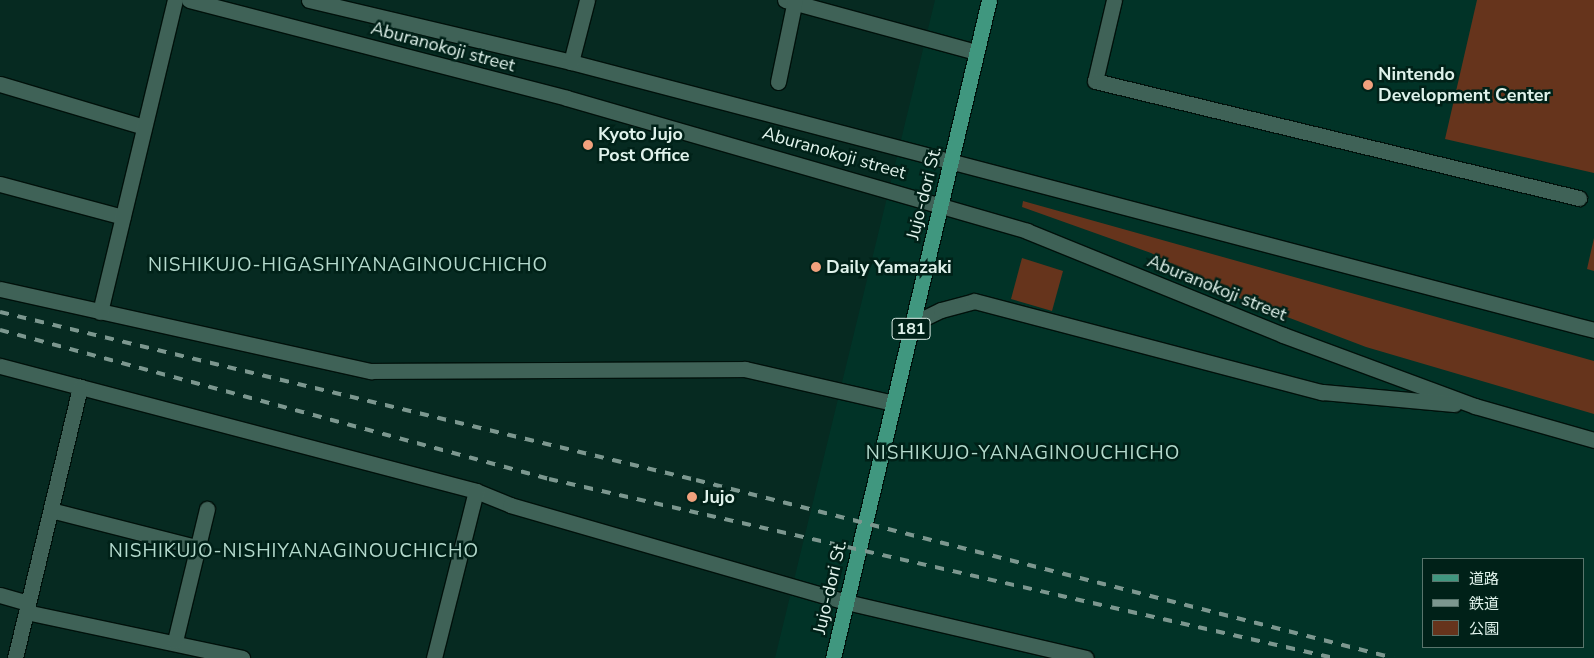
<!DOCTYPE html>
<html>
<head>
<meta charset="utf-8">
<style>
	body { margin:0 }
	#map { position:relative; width:1594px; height:658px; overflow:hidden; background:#062a21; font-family:"Nunito Sans","Noto Sans JP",sans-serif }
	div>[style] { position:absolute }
	.built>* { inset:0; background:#013327 }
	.green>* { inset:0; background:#66341c }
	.roads { filter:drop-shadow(1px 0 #00110b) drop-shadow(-1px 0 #00110b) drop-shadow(0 1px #00110b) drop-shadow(0 -1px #00110b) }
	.minor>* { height:15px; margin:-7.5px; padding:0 7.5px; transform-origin:7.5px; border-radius:7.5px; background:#3f6257 }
	.major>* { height:15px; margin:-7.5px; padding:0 7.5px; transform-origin:7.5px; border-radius:7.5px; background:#40977f }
	.rail>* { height:4px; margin-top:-2px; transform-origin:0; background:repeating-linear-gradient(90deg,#7c978f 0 9px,transparent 0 18px) }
	.dots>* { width:14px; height:14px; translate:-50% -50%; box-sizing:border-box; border:2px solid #002118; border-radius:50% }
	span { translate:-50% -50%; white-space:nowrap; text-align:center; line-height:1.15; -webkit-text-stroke:5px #002118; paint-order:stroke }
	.shield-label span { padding:1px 4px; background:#002118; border:1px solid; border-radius:4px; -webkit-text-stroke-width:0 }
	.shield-label { font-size:16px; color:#dff2eb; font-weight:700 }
	.street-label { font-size:18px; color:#dff2eb }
	.poi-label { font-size:18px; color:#dff2eb; font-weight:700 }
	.left { translate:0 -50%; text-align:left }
	.neighbourhood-label { font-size:19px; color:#b4dacd; letter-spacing:1px }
	.legend { position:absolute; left:1422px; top:558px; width:162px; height:90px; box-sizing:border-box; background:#002118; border:1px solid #59756c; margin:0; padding:6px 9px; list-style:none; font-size:15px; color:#dff2eb }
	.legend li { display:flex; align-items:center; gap:10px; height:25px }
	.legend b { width:25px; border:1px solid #59756c }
</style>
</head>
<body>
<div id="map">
	<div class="built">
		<div style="clip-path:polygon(evenodd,935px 0,1594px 0,1594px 658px,775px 658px,935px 0,1423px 559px,1583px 559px,1583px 647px,1423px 647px,1423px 559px)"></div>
	</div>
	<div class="green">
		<div style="clip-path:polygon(1477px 0,1594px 0,1594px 173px,1445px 139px)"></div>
		<div style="clip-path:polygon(1023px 201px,1594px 361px,1594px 414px,1366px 347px,1245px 301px,1151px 253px,1022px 207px)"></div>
		<div style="clip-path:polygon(1594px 238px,1594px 271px,1587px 269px)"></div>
		<div style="clip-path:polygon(1022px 258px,1063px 271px,1052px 311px,1011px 299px)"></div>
	</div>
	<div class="roads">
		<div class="minor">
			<div style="left:189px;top:0;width:390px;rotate:14.5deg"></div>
			<div style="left:567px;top:98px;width:479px;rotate:16.1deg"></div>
			<div style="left:1027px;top:231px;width:276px;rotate:22.1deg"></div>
			<div style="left:1283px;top:335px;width:205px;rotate:20.3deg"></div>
			<div style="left:1475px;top:406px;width:124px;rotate:15.9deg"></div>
			<div style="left:309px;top:0;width:269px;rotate:13.3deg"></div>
			<div style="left:571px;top:62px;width:1058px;rotate:14.68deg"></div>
			<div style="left:785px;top:0;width:198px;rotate:15.2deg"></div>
			<div style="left:1114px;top:0;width:83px;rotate:103.2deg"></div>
			<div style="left:1095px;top:81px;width:498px;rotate:13.6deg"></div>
			<div style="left:571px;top:62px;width:64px;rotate:-75.5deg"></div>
			<div style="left:778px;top:82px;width:84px;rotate:-78.3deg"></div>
			<div style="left:0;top:84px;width:150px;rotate:16.6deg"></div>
			<div style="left:0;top:184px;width:127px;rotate:15deg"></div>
			<div style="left:0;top:289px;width:380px;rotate:12.5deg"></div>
			<div style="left:371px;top:371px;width:374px;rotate:-0.3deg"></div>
			<div style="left:745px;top:369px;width:152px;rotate:12.9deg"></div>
			<div style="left:100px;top:312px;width:321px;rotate:-76.5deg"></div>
			<div style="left:912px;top:324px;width:32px;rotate:-26deg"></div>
			<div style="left:941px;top:310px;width:34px;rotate:-15deg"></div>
			<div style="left:974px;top:301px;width:360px;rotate:14.7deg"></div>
			<div style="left:1322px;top:392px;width:133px;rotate:5.2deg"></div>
			<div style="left:0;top:366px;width:492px;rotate:14.7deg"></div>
			<div style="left:476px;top:491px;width:37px;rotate:22deg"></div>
			<div style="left:510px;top:505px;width:350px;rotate:16.1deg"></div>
			<div style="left:846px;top:602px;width:246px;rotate:13.1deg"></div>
			<div style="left:51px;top:510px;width:150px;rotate:14.3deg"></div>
			<div style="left:0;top:595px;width:29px;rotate:16deg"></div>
			<div style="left:26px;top:612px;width:221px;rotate:12deg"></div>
			<div style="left:175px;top:641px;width:136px;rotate:-76.4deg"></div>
			<div style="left:15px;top:658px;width:279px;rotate:-76.5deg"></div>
			<div style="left:434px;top:658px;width:172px;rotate:-75.9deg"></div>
		</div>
		<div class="major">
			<div style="left:833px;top:658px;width:676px;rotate:-76.66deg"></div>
		</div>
	</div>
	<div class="rail">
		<div style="left:0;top:312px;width:716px;rotate:13.57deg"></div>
		<div style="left:696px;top:480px;width:720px;rotate:14.31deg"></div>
		<div style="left:0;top:330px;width:569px;rotate:15.18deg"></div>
		<div style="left:549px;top:479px;width:805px;rotate:12.85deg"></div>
	</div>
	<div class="dots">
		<div style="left:1368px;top:85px;background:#f1a17d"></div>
		<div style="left:588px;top:145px;background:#f1a17d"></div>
		<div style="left:816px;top:267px;background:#f1a17d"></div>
		<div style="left:692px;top:497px;background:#f1a17d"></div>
	</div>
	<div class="shield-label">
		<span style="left:911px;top:329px">181</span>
	</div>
	<div class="street-label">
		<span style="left:443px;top:47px;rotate:15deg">Aburanokoji street</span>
		<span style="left:834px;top:153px;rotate:16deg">Aburanokoji street</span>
		<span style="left:924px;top:193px;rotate:-76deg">Jujo-dori St.</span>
		<span style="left:1217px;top:288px;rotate:22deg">Aburanokoji street</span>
		<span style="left:830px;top:587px;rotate:-77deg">Jujo-dori St.</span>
	</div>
	<div class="poi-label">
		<span class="left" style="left:1378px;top:85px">Nintendo<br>Development Center</span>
		<span class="left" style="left:598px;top:145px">Kyoto Jujo<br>Post Office</span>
		<span class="left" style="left:826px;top:267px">Daily Yamazaki</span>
		<span class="left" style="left:703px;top:497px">Jujo</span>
	</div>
	<div class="neighbourhood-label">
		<span style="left:348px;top:266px">NISHIKUJO-HIGASHIYANAGINOUCHICHO</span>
		<span style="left:1023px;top:454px">NISHIKUJO-YANAGINOUCHICHO</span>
		<span style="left:294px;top:552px">NISHIKUJO-NISHIYANAGINOUCHICHO</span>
	</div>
	<ul class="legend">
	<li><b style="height:6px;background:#40977f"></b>道路</li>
	<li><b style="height:6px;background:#7c978f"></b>鉄道</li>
	<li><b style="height:14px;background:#66341c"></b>公園</li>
	</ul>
</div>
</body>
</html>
